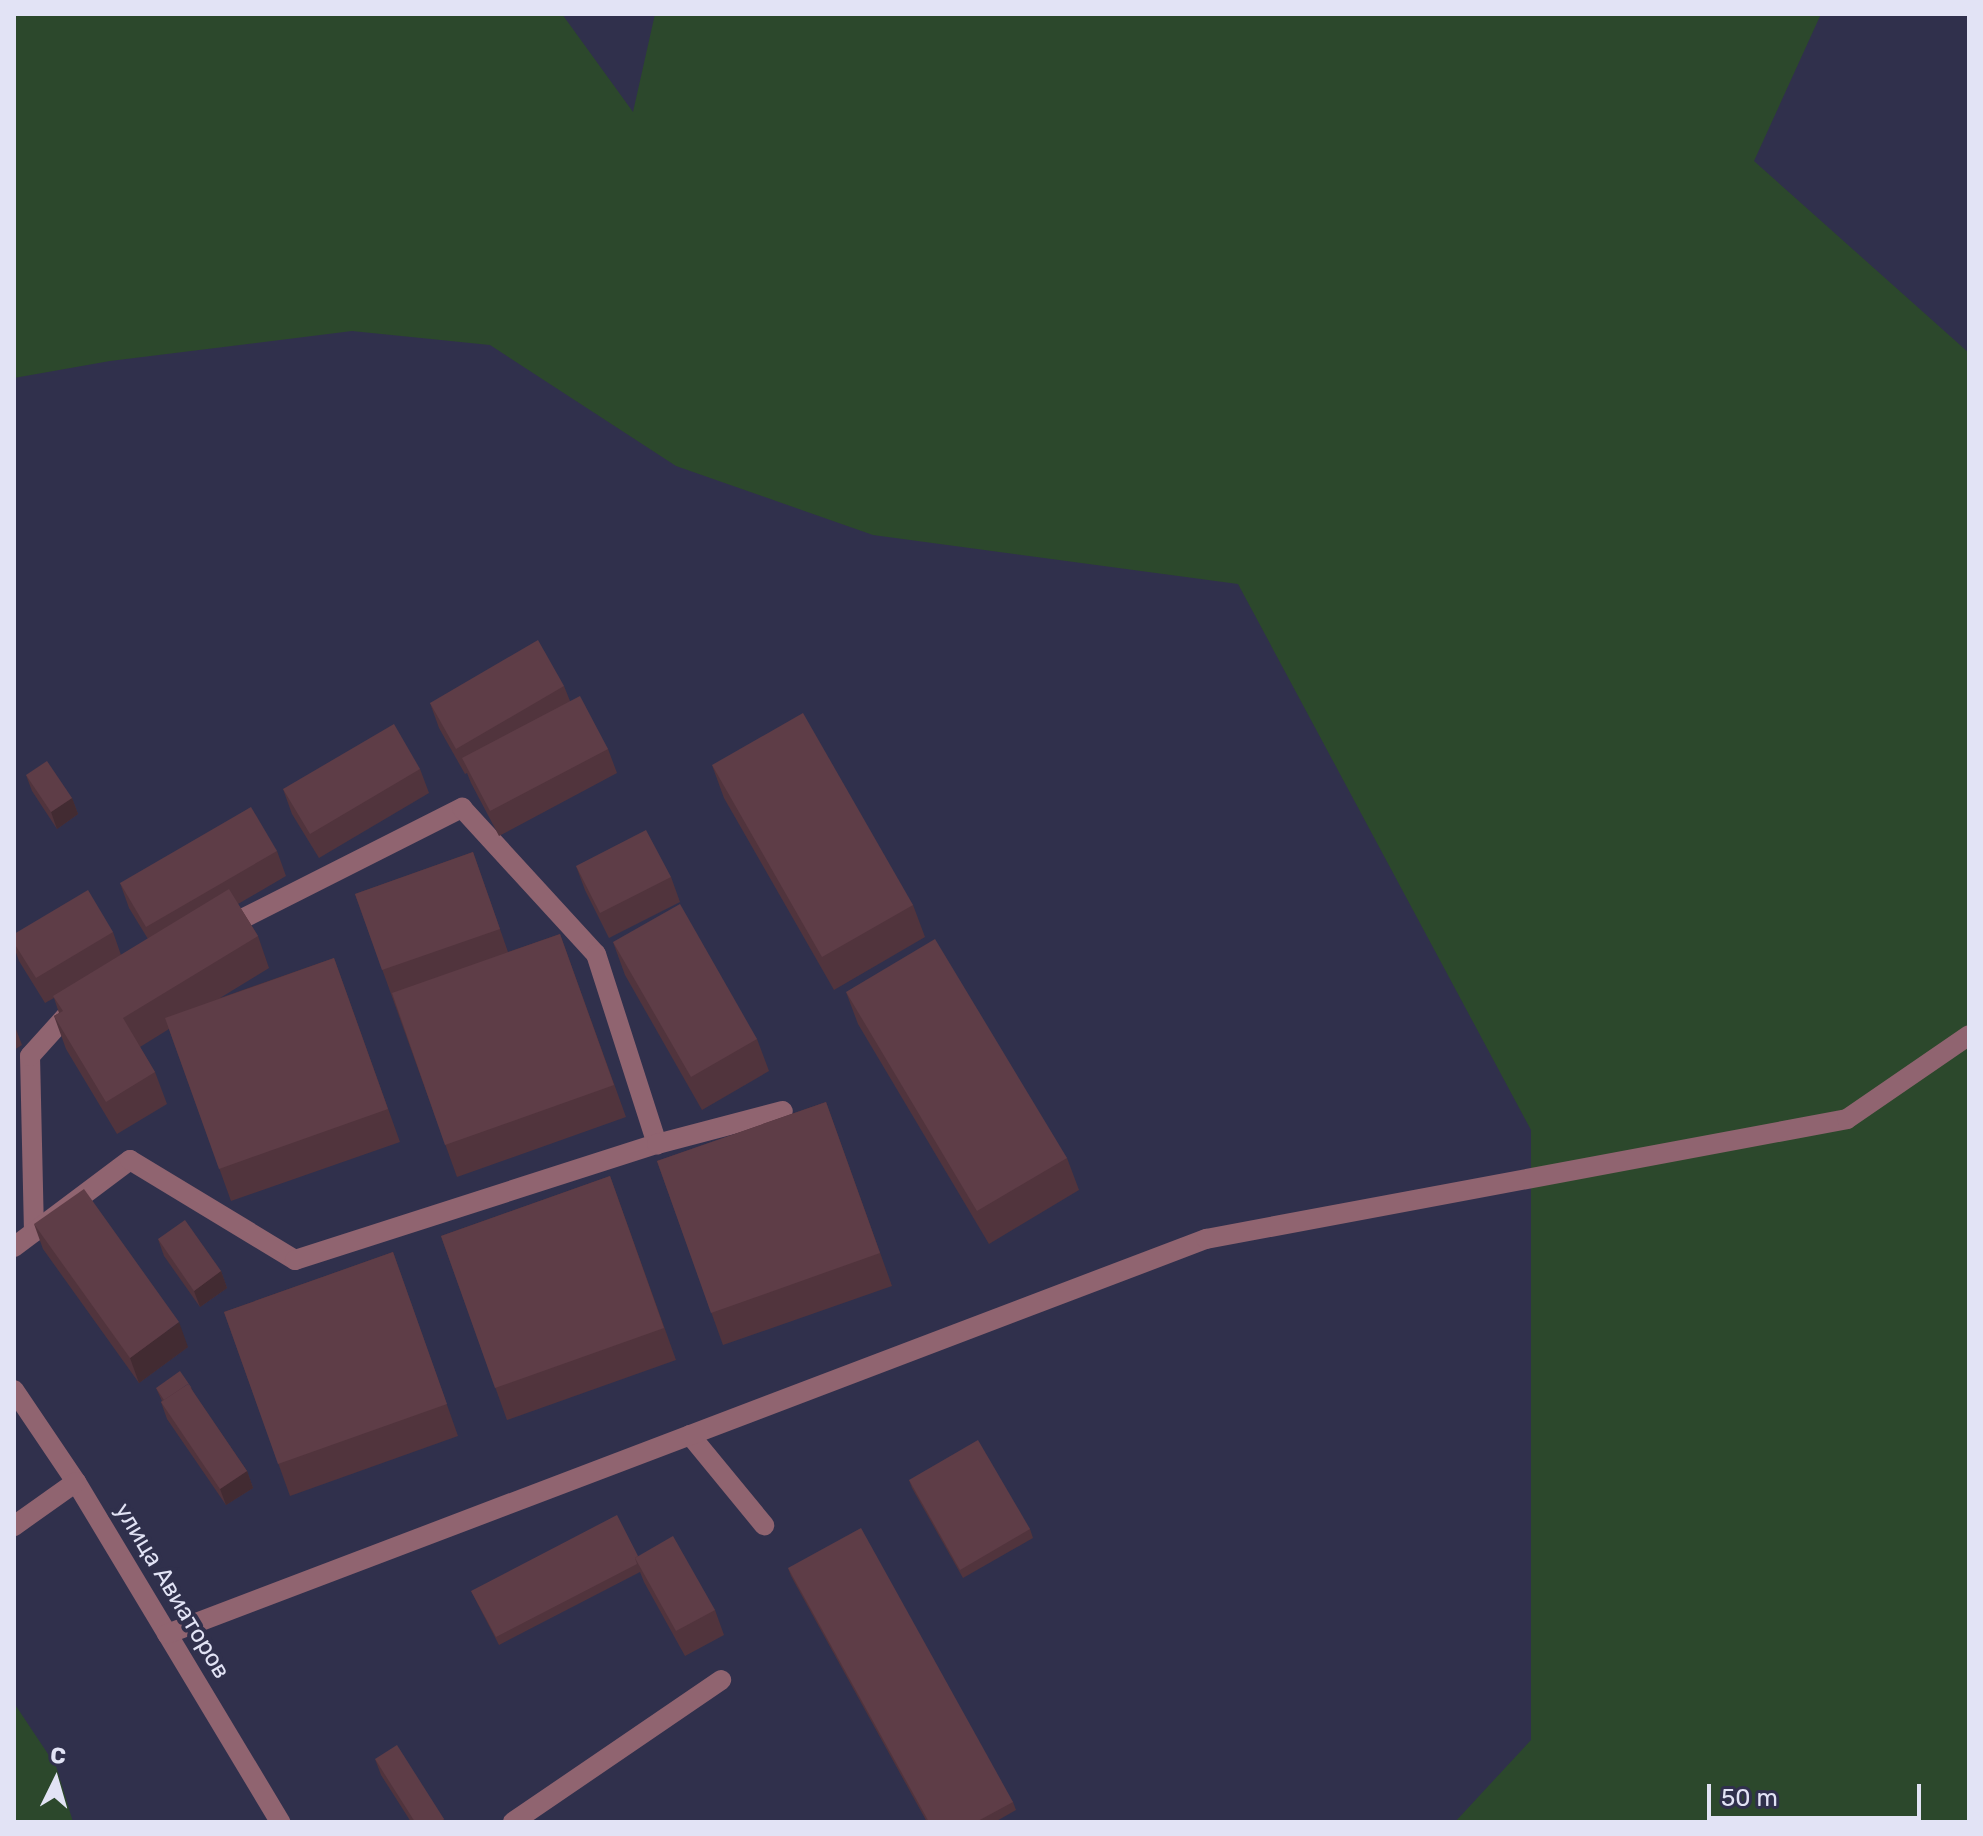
<!DOCTYPE html>
<html>
<head>
<meta charset="utf-8">
<style>
	body { margin:0 }
	#map { position:relative; width:1983px; height:1836px; overflow:hidden; background:#30304c; font-family:Rubik,sans-serif }
	div>[style] { position:absolute }
	.green>* { inset:0; background:#2c482c }
	.minor>* { height:20px; margin:-10px; padding:0 10px; transform-origin:10px; border-radius:10px; background:#906470 }
	.wall>* { inset:0; background:#51343d }
	.shaded-wall>* { inset:0; background:#422b32 }
	.building>* { inset:0; background:#5e3d47 }
	span { translate:-50% -50%; white-space:nowrap; text-align:center; line-height:1.15; -webkit-text-stroke:8px #30304c; paint-order:stroke }
	.street-label { font-size:24px; color:#e2e3f5 }
	.frame { position:absolute; inset:0; border:16px solid #e2e3f5; pointer-events:none }
	.north { position:absolute; left:16px; top:1740px; width:80px; height:80px; -webkit-text-stroke:6px #30304c; paint-order:stroke; rotate:5deg; font-size:22px; font-weight:700; line-height:32px; text-align:center; color:#e2e3f5 }
	.north::after { content:''; display:block; margin:auto; width:28px; height:36px; background:#e2e3f5; clip-path:polygon(50% 0,100% 100%,50% 72%,0 100%) }
	.scale { position:absolute; left:1707px; top:1784px; width:214px; height:36px; box-sizing:border-box; border:4px solid #e2e3f5; border-top:0; padding-left:10px; font-size:24px; line-height:28px; white-space:nowrap; color:#e2e3f5; -webkit-text-stroke:6px #30304c; paint-order:stroke }
</style>
</head>
<body>
<div id="map">
	<div class="green">
		<div style="clip-path:polygon(14px 14px,562px 14px,633px 112px,655px 14px,1821px 14px,1754px 161px,1969px 353px,1969px 1822px,1455px 1822px,1531px 1740px,1531px 1130px,1238px 584px,873px 535px,676px 466px,490px 345px,352px 331px,110px 361px,14px 378px)"></div>
		<div style="clip-path:polygon(14px 1703px,56px 1766px,73px 1822px,14px 1822px)"></div>
	</div>
	<div class="minor">
		<div style="left:224px;top:928px;width:267px;rotate:-26.8deg"></div>
		<div style="left:462px;top:808px;width:198px;rotate:47.5deg"></div>
		<div style="left:596px;top:954px;width:200px;rotate:72.2deg"></div>
		<div style="left:34px;top:1232px;width:176px;rotate:-91.3deg"></div>
		<div style="left:30px;top:1056px;width:67px;rotate:-48deg"></div>
		<div style="left:14px;top:1247px;width:145px;rotate:-36.9deg"></div>
		<div style="left:130px;top:1160px;width:193px;rotate:31.2deg"></div>
		<div style="left:295px;top:1260px;width:380px;rotate:-17.8deg"></div>
		<div style="left:657px;top:1144px;width:130px;rotate:-14.7deg"></div>
		<div style="left:14px;top:1390px;width:111px;rotate:56deg"></div>
		<div style="left:76px;top:1482px;width:397px;rotate:59deg"></div>
		<div style="left:690px;top:1435px;width:117px;rotate:50.6deg"></div>
		<div style="left:14px;top:1526px;width:76px;rotate:-35.4deg"></div>
		<div style="left:167px;top:1634px;width:1112px;rotate:-20.82deg"></div>
		<div style="left:1206px;top:1239px;width:652px;rotate:-10.6deg"></div>
		<div style="left:1847px;top:1119px;width:148px;rotate:-34.5deg"></div>
		<div style="left:513px;top:1822px;width:252px;rotate:-34.3deg"></div>
	</div>
	<div class="wall">
		<div style="clip-path:polygon(564px 686px,570px 701px,608px 749px,617px 773px,499px 836px,471px 783px,467px 773px,465px 774px,439px 728px,430px 703px)"></div>
		<div style="clip-path:polygon(712px 765px,913px 905px,925px 937px,834px 990px,724px 798px)"></div>
		<div style="clip-path:polygon(420px 769px,429px 793px,319px 858px,292px 814px,283px 789px)"></div>
		<div style="clip-path:polygon(26px 775px,72px 798px,78px 814px,57px 829px,32px 791px)"></div>
		<div style="clip-path:polygon(277px 851px,286px 876px,238px 904px,258px 936px,269px 968px,220px 998px,334px 958px,400px 1142px,231px 1201px,169px 1029px,140px 1047px,155px 1072px,167px 1104px,117px 1134px,66px 1049px,54px 1016px,59px 1013px,54px 998px,45px 1003px,19px 961px,14px 947px,14px 934px,113px 932px,121px 955px,148px 939px,129px 908px,120px 883px)"></div>
		<div style="clip-path:polygon(473px 852px,508px 952px,560px 934px,626px 1117px,457px 1177px,355px 894px)"></div>
		<div style="clip-path:polygon(576px 866px,671px 877px,680px 902px,609px 938px,585px 890px)"></div>
		<div style="clip-path:polygon(613px 942px,757px 1039px,769px 1071px,702px 1110px,625px 975px)"></div>
		<div style="clip-path:polygon(846px 992px,1067px 1158px,1079px 1190px,989px 1244px,858px 1024px)"></div>
		<div style="clip-path:polygon(14px 1024px,22px 1045px,14px 1050px)"></div>
		<div style="clip-path:polygon(826px 1102px,892px 1286px,723px 1345px,657px 1161px)"></div>
		<div style="clip-path:polygon(610px 1176px,676px 1360px,507px 1420px,441px 1236px)"></div>
		<div style="clip-path:polygon(34px 1224px,188px 1347px,139px 1383px,43px 1249px)"></div>
		<div style="clip-path:polygon(158px 1239px,221px 1271px,227px 1288px,200px 1307px,164px 1256px)"></div>
		<div style="clip-path:polygon(393px 1252px,458px 1436px,290px 1496px,224px 1312px)"></div>
		<div style="clip-path:polygon(191px 1387px,193px 1392px,247px 1471px,253px 1488px,226px 1505px,167px 1419px,161px 1402px,162px 1401px,156px 1388px)"></div>
		<div style="clip-path:polygon(909px 1480px,1030px 1529px,1033px 1538px,963px 1578px,912px 1488px)"></div>
		<div style="clip-path:polygon(638px 1556px,715px 1610px,724px 1635px,685px 1656px,644px 1582px,640px 1572px,499px 1645px,471px 1591px)"></div>
		<div style="clip-path:polygon(788px 1568px,1013px 1802px,1016px 1810px,995px 1822px,927px 1822px,791px 1576px)"></div>
		<div style="clip-path:polygon(375px 1759px,444px 1819px,445px 1822px,411px 1822px,381px 1775px)"></div>
	</div>
	<div class="shaded-wall">
		<div style="clip-path:polygon(72px 798px,78px 814px,57px 829px,51px 812px)"></div>
		<div style="clip-path:polygon(221px 1271px,227px 1288px,200px 1307px,194px 1291px)"></div>
		<div style="clip-path:polygon(179px 1322px,188px 1347px,139px 1383px,130px 1358px)"></div>
		<div style="clip-path:polygon(247px 1471px,253px 1488px,226px 1505px,220px 1489px)"></div>
	</div>
	<div class="building">
		<div style="clip-path:polygon(538px 640px,564px 686px,456px 749px,430px 703px)"></div>
		<div style="clip-path:polygon(580px 696px,608px 749px,490px 811px,462px 758px)"></div>
		<div style="clip-path:polygon(803px 713px,913px 905px,822px 957px,712px 765px)"></div>
		<div style="clip-path:polygon(394px 724px,420px 769px,310px 834px,283px 789px)"></div>
		<div style="clip-path:polygon(47px 761px,72px 798px,51px 812px,26px 775px)"></div>
		<div style="clip-path:polygon(251px 807px,277px 851px,146px 927px,120px 883px)"></div>
		<div style="clip-path:polygon(646px 830px,671px 877px,600px 913px,576px 866px)"></div>
		<div style="clip-path:polygon(473px 852px,500px 929px,382px 970px,355px 894px)"></div>
		<div style="clip-path:polygon(229px 889px,258px 936px,123px 1018px,155px 1072px,106px 1102px,54px 1016px,63px 1011px,53px 996px)"></div>
		<div style="clip-path:polygon(88px 890px,113px 932px,36px 978px,14px 943px,14px 934px)"></div>
		<div style="clip-path:polygon(680px 904px,757px 1039px,691px 1077px,613px 942px)"></div>
		<div style="clip-path:polygon(560px 934px,614px 1085px,445px 1145px,392px 993px)"></div>
		<div style="clip-path:polygon(935px 939px,1067px 1158px,977px 1211px,846px 992px)"></div>
		<div style="clip-path:polygon(334px 958px,388px 1109px,219px 1169px,165px 1018px)"></div>
		<div style="clip-path:polygon(826px 1102px,880px 1253px,711px 1313px,657px 1161px)"></div>
		<div style="clip-path:polygon(610px 1176px,664px 1328px,495px 1388px,441px 1236px)"></div>
		<div style="clip-path:polygon(84px 1189px,179px 1322px,130px 1358px,34px 1224px)"></div>
		<div style="clip-path:polygon(185px 1220px,221px 1271px,194px 1291px,158px 1239px)"></div>
		<div style="clip-path:polygon(393px 1252px,447px 1404px,278px 1464px,224px 1312px)"></div>
		<div style="clip-path:polygon(180px 1371px,191px 1387px,190px 1388px,188px 1384px,164px 1400px,156px 1388px)"></div>
		<div style="clip-path:polygon(188px 1384px,247px 1471px,220px 1489px,161px 1402px)"></div>
		<div style="clip-path:polygon(978px 1440px,1030px 1529px,960px 1570px,909px 1480px)"></div>
		<div style="clip-path:polygon(617px 1515px,638px 1556px,635px 1558px,637px 1564px,496px 1637px,471px 1591px)"></div>
		<div style="clip-path:polygon(861px 1528px,1013px 1802px,976px 1822px,929px 1822px,788px 1568px)"></div>
		<div style="clip-path:polygon(673px 1536px,715px 1610px,676px 1631px,635px 1558px)"></div>
		<div style="clip-path:polygon(397px 1745px,444px 1819px,440px 1822px,415px 1822px,375px 1759px)"></div>
	</div>
	<div class="street-label">
		<span style="left:172px;top:1591px;rotate:59deg">улица Авиаторов</span>
	</div>
	<div class="frame"></div>
	<div class="north">С</div>
	<div class="scale">50 m</div>
</div>
</body>
</html>
